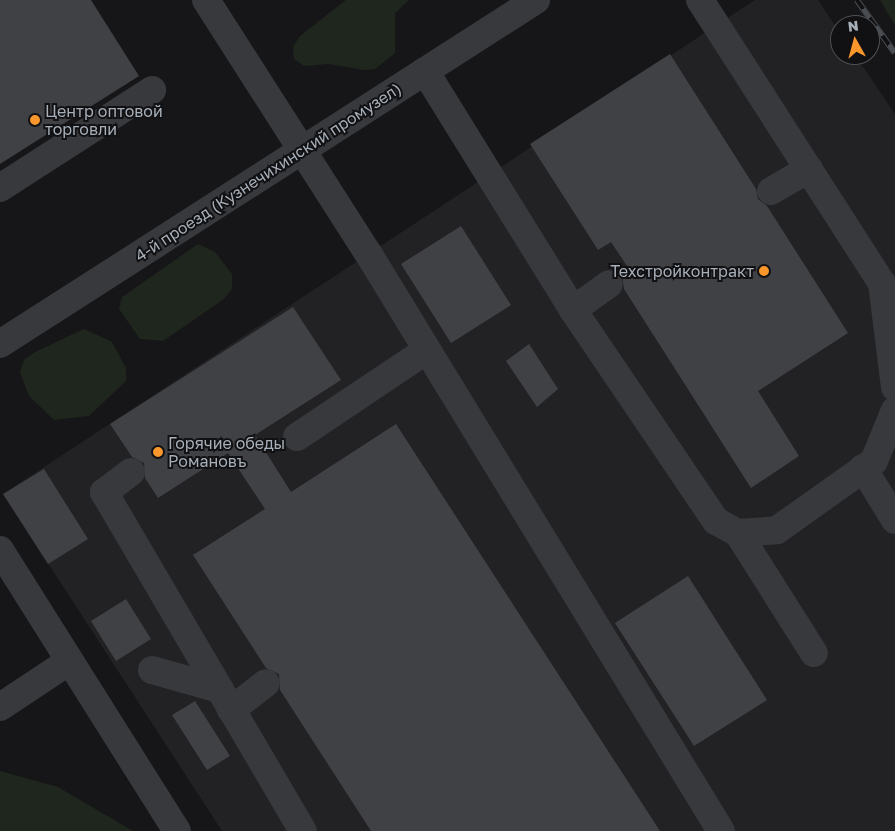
<!DOCTYPE html>
<html>
<head>
<meta charset="utf-8">
<style>
	body { margin:0 }
	#map { position:relative; width:895px; height:831px; overflow:hidden; background:#161618; font-family:"Golos Text",sans-serif }
	div>[style] { position:absolute }
	.built>* { inset:0; background:#222225 }
	.green>* { inset:0; background:#1e261e }
	.building>* { inset:0; background:#404145 }
	.minor>* { height:28px; margin:-14px; padding:0 14px; transform-origin:14px; border-radius:14px; background:#37393d }
	.rail>* { height:5.5px; margin-top:-2.75px; transform-origin:0; background:repeating-linear-gradient(90deg,#111113 0 11px,#4a4d52 0 22px); box-sizing:border-box; border-block:1px solid #4a4d52 }
	.dots>* { width:14px; height:14px; translate:-50% -50%; box-sizing:border-box; border:2px solid #111113; border-radius:50% }
	span { translate:-50% -50%; white-space:nowrap; text-align:center; line-height:1.15; -webkit-text-stroke:4px #111113; paint-order:stroke }
	.poi-label { font-size:16px; color:#a7afb9 }
	.left { translate:0 -50%; text-align:left }
	.right { translate:-100% -50%; text-align:right }
	.street-label { font-size:16px; color:#a7afb9 }
	.north { position:absolute; left:830px; top:15px; width:50px; height:50px; box-sizing:border-box; background:#111113; border:1px solid #4d5055; border-radius:50%; rotate:353deg; font-size:14px; font-weight:700; line-height:20px; text-align:center; color:#a7afb9 }
	.north::after { content:''; display:block; margin:auto; width:18px; height:22px; background:#f9972d; clip-path:polygon(50% 0,100% 100%,50% 72%,0 100%) }
</style>
</head>
<body>
<div id="map">
	<div class="built">
		<div style="clip-path:polygon(755px 0,818px 0,840px 33px,840px 55px,855px 55px,895px 114px,895px 831px,222px 831px,3px 494px)"></div>
	</div>
	<div class="green">
		<div style="clip-path:polygon(346px 0,409px 0,395px 13px,395px 53px,375px 69px,364px 70px,328px 64px,304px 66px,294px 59px,293px 47px,300px 36px)"></div>
		<div style="clip-path:polygon(880px 0,895px 0,895px 25px,884px 7px)"></div>
		<div style="clip-path:polygon(198px 244px,215px 252px,232px 274px,232px 289px,224px 299px,163px 341px,140px 339px,119px 309px,122px 297px)"></div>
		<div style="clip-path:polygon(84px 329px,112px 342px,126px 368px,126px 381px,89px 416px,54px 420px,29px 396px,20px 372px,24px 360px,35px 352px)"></div>
		<div style="clip-path:polygon(0 771px,58px 787px,133px 831px,0 831px)"></div>
	</div>
	<div class="building">
		<div style="clip-path:polygon(0 0,91px 0,139px 76px,0 164px)"></div>
		<div style="clip-path:polygon(670px 54px,756px 189px,758px 199px,767px 206px,848px 333px,758px 391px,799px 456px,751px 488px,624px 289px,622px 275px,629px 269px,611px 242px,598px 250px,530px 144px)"></div>
		<div style="clip-path:polygon(461px 226px,511px 305px,451px 343px,401px 264px)"></div>
		<div style="clip-path:polygon(293px 307px,341px 380px,255px 435px,291px 492px,396px 424px,660px 831px,371px 831px,280px 690px,279px 674px,266px 668px,193px 555px,265px 509px,228px 453px,158px 498px,145px 478px,144px 463px,132px 457px,110px 424px)"></div>
		<div style="clip-path:polygon(529px 344px,558px 389px,537px 407px,506px 361px)"></div>
		<div style="clip-path:polygon(44px 469px,88px 539px,48px 564px,3px 494px)"></div>
		<div style="clip-path:polygon(688px 576px,767px 700px,694px 746px,615px 623px)"></div>
		<div style="clip-path:polygon(126px 599px,151px 639px,116px 661px,91px 621px)"></div>
		<div style="clip-path:polygon(195px 701px,230px 756px,207px 770px,172px 715px)"></div>
	</div>
	<div class="minor">
		<div style="left:206px;top:0;width:300px;rotate:57.4deg"></div>
		<div style="left:368px;top:253px;width:677px;rotate:58.59deg"></div>
		<div style="left:700px;top:0;width:336px;rotate:57.3deg"></div>
		<div style="left:882px;top:283px;width:105px;rotate:82.9deg"></div>
		<div style="left:425px;top:71px;width:281px;rotate:58.2deg"></div>
		<div style="left:573px;top:310px;width:255px;rotate:55.9deg"></div>
		<div style="left:716px;top:521px;width:25px;rotate:29deg"></div>
		<div style="left:738px;top:533px;width:39px;rotate:-4deg"></div>
		<div style="left:777px;top:530px;width:119px;rotate:-35.4deg"></div>
		<div style="left:874px;top:461px;width:55px;rotate:-67.6deg"></div>
		<div style="left:0;top:188px;width:181px;rotate:-32.8deg"></div>
		<div style="left:771px;top:191px;width:44px;rotate:-30.1deg"></div>
		<div style="left:573px;top:310px;width:44px;rotate:-35.8deg"></div>
		<div style="left:0;top:344px;width:637px;rotate:-32.69deg"></div>
		<div style="left:297px;top:437px;width:156px;rotate:-33.8deg"></div>
		<div style="left:863px;top:468px;width:61px;rotate:58.4deg"></div>
		<div style="left:131px;top:472px;width:34px;rotate:143deg"></div>
		<div style="left:104px;top:492px;width:393px;rotate:59.6deg"></div>
		<div style="left:738px;top:533px;width:142px;rotate:57.7deg"></div>
		<div style="left:0;top:550px;width:332px;rotate:57.8deg"></div>
		<div style="left:152px;top:670px;width:70px;rotate:15.8deg"></div>
		<div style="left:0;top:707px;width:82px;rotate:-33.5deg"></div>
		<div style="left:231px;top:710px;width:44px;rotate:-37.6deg"></div>
	</div>
	<div class="rail">
		<div style="left:857px;top:0;width:65px;rotate:54.4deg"></div>
	</div>
	<div class="dots">
		<div style="left:35px;top:120px;background:#f9972d"></div>
		<div style="left:764px;top:271px;background:#f9972d"></div>
		<div style="left:158px;top:452px;background:#f9972d"></div>
	</div>
	<div class="poi-label">
		<span class="left" style="left:45px;top:120px">Центр оптовой<br>торговли</span>
		<span class="right" style="left:754px;top:271px">Техстройконтракт</span>
		<span class="left" style="left:168px;top:452px">Горячие обеды<br>Романовъ</span>
	</div>
	<div class="street-label">
		<span style="left:268px;top:172px;rotate:-33deg">4-й проезд (Кузнечихинский промузел)</span>
	</div>
	<div class="north">N</div>
</div>
</body>
</html>
